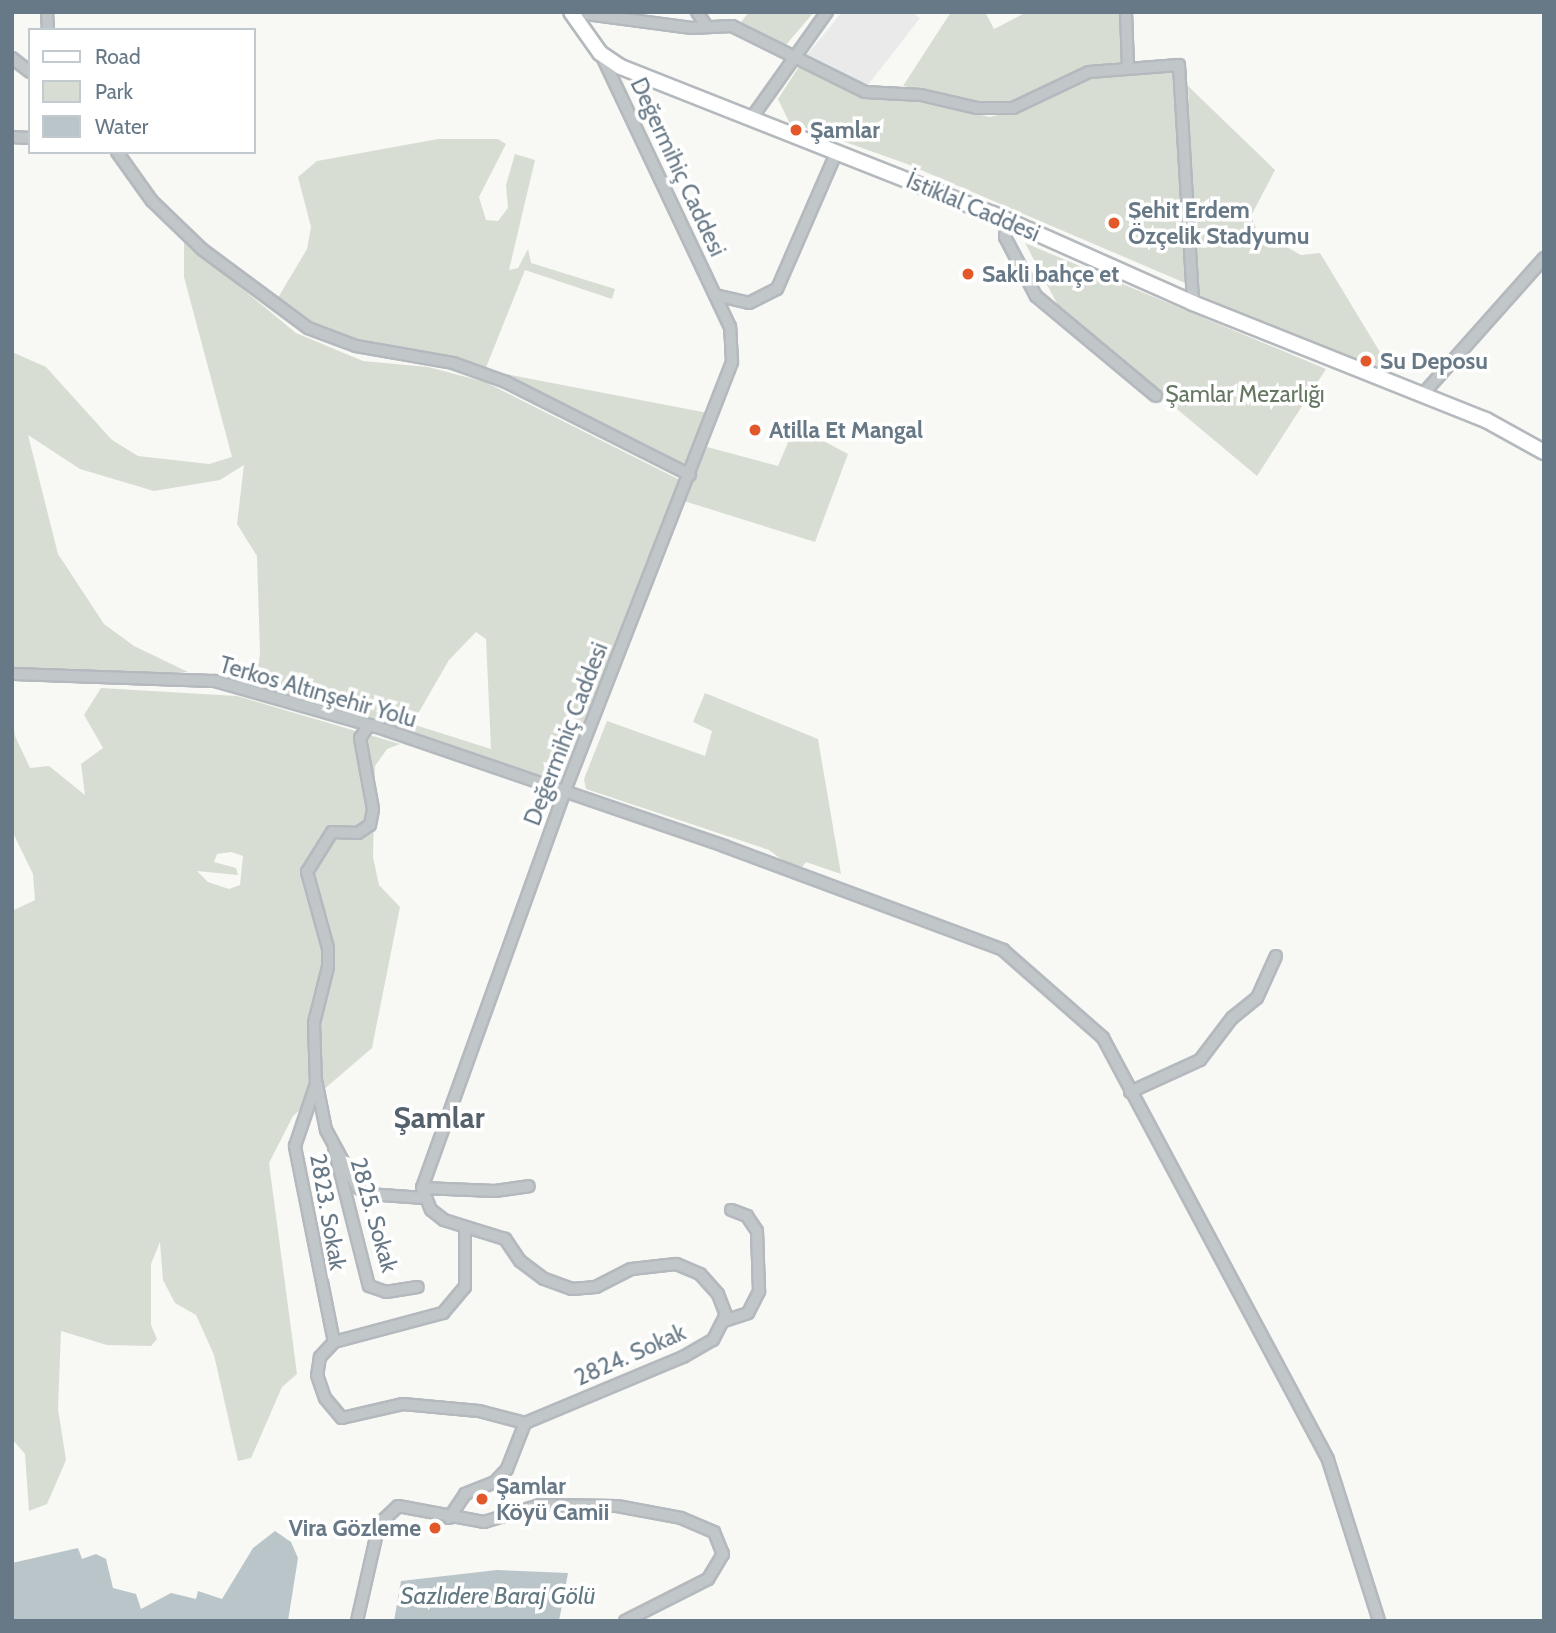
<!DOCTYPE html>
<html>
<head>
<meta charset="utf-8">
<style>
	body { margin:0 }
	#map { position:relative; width:1556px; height:1633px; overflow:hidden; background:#f8f8f5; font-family:Cabin,sans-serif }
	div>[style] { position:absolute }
	.built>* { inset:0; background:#e9eae9 }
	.green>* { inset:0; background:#d8ddd4 }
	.water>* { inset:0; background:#bac5ca }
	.roads { filter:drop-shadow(2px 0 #b4b9be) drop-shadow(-2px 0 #b4b9be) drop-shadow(0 2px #b4b9be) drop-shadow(0 -2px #b4b9be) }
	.minor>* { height:10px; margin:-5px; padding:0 5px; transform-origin:5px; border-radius:5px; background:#c1c6c9 }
	.secondary>* { height:14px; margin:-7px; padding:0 7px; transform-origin:7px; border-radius:7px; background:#fff }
	.dots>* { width:19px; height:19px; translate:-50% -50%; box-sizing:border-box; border:4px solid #fff; border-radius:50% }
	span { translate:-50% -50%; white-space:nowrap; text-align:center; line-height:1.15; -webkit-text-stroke:7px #fff; paint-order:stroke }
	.poi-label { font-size:23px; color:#677886; font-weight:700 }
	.left { translate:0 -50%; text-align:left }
	.right { translate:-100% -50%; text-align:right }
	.street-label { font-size:23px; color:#677886 }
	.park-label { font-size:23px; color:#667862 }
	.water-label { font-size:24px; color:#637982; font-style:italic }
	.district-label { font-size:30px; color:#55616b; font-weight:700 }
	.frame { position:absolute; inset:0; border:14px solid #677886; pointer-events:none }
	.legend { position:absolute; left:28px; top:28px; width:228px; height:126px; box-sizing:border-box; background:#fff; border:2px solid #c2c9cf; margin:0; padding:9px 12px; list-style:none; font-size:21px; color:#677886 }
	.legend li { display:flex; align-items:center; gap:14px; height:35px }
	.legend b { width:35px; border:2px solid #c2c9cf }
</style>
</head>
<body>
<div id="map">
	<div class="built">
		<div style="clip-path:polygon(842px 12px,911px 12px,920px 18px,868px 85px,806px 56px)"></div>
	</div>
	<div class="green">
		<div style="clip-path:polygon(749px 12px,814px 12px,785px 46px,741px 22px)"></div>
		<div style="clip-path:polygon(951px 12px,985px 12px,994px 29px,1027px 12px,1130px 12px,1133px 60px,1091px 66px,1027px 98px,992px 105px,903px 86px)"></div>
		<div style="clip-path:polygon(800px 65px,859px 95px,918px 100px,990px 117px,1029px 108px,1087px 78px,1175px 69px,1185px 283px,907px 164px,789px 122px,778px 99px)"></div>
		<div style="clip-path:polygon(1188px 86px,1275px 170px,1251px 216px,1257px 231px,1301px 255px,1320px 253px,1392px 372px,1318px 349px,1196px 300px)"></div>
		<div style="clip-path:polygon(438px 139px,498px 139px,506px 144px,479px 197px,486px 220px,498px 221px,508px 208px,506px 185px,515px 154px,535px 160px,509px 270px,518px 268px,528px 249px,531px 263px,615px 289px,612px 299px,525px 270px,485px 370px,708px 413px,687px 468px,509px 383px,419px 359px,367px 354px,326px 339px,276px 301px,307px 249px,311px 227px,298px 177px,317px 161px)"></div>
		<div style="clip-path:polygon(evenodd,184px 241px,296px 333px,363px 361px,428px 367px,485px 382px,684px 482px,562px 786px,270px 696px,255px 686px,260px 654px,257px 556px,237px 524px,244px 465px,220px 480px,154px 491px,80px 469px,28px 435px,58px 554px,104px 624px,134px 646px,188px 672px,112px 675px,12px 670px,12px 352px,46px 367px,112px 440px,138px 456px,209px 464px,232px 457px,184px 277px,184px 241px,476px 632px,486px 639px,491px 749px,412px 724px,449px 660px,476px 632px)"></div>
		<div style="clip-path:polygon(1025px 243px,1326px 369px,1257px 476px,1062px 313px)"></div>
		<div style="clip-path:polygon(795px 426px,848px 454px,815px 542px,684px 501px,707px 447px,778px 466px)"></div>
		<div style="clip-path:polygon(evenodd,101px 688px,237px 696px,400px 744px,387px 749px,375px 766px,373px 857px,379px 885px,400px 907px,372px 1048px,293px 1116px,269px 1163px,297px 1374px,282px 1387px,251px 1458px,238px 1461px,214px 1355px,196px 1315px,175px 1303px,163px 1280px,160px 1242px,151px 1264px,151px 1325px,157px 1339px,151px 1346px,107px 1345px,61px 1331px,58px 1409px,66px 1460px,47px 1504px,29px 1511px,25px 1454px,12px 1439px,12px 911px,35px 900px,33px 874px,12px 831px,12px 712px,15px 736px,30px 768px,49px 766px,85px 795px,81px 764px,103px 748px,84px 715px,101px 688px,231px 852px,243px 856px,240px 885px,229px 889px,208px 882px,197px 871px,238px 875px,236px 868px,214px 862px,217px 854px,231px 852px)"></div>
		<div style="clip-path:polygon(705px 693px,818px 739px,841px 874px,806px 862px,802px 867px,789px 865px,769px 850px,586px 789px,584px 779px,607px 721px,705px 756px,712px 731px,693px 722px)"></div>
	</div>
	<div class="water">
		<div style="clip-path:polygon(275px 1531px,291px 1542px,298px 1558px,288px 1621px,12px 1621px,12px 1563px,78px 1548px,82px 1559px,96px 1554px,106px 1559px,113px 1588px,136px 1594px,141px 1609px,171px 1593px,196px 1599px,198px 1591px,222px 1599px,253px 1548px)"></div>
		<div style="clip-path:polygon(497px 1570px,568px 1573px,559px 1621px,394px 1621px,401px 1581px)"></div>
	</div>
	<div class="roads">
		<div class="minor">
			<div style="left:47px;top:12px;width:18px;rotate:87deg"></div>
			<div style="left:571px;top:12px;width:122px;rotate:7.5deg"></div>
			<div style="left:692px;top:28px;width:40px;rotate:-2.9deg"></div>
			<div style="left:732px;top:26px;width:148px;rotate:26.4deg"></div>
			<div style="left:865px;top:92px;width:56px;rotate:3.1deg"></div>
			<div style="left:921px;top:95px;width:57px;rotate:13.1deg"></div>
			<div style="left:977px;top:108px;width:36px"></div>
			<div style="left:1013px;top:108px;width:84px;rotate:-25.3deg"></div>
			<div style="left:1089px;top:72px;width:90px;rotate:-4.4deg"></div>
			<div style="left:1179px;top:65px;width:238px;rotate:86.6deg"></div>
			<div style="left:697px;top:12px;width:18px;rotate:56deg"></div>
			<div style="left:1126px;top:12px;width:54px;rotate:87.9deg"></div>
			<div style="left:12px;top:58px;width:23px;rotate:38deg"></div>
			<div style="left:753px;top:116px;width:128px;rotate:-54.6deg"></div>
			<div style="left:12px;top:137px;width:18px;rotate:3deg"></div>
			<div style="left:117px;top:152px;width:60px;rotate:54.5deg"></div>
			<div style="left:152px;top:201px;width:71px;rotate:43.9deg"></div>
			<div style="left:203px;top:250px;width:131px;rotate:36.6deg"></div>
			<div style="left:308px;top:328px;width:51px;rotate:20.6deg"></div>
			<div style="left:356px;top:346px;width:98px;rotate:9.9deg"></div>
			<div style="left:453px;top:363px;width:56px;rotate:19.7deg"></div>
			<div style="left:506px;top:382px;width:206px;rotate:26.8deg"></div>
			<div style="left:1007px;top:220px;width:17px;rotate:97deg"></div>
			<div style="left:1005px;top:237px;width:67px;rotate:62.3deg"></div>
			<div style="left:1036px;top:296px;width:156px;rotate:39.8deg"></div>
			<div style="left:715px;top:295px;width:35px;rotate:13deg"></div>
			<div style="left:749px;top:303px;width:31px;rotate:-27deg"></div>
			<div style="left:777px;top:289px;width:150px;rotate:-66.5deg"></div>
			<div style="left:1423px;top:394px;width:182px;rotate:-48.3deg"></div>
			<div style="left:12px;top:674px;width:203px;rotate:2deg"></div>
			<div style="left:215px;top:681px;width:168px;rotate:15.9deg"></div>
			<div style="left:377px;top:727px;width:367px;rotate:18.9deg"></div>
			<div style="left:724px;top:846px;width:298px;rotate:20.4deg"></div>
			<div style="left:1003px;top:950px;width:133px;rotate:41.3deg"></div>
			<div style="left:1103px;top:1038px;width:478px;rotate:61.9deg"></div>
			<div style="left:1328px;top:1460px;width:169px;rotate:72.4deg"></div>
			<div style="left:316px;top:1080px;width:51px;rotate:78.7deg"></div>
			<div style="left:326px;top:1130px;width:65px;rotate:61.5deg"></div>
			<div style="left:357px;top:1187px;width:13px;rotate:32deg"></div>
			<div style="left:368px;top:1194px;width:56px;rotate:4.1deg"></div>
			<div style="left:1130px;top:1092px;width:77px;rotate:-24.6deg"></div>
			<div style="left:1200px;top:1060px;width:53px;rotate:-52.7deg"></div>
			<div style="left:1232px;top:1018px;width:32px;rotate:-39deg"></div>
			<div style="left:1257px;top:998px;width:46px;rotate:-65.7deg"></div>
			<div style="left:334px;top:1148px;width:142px;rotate:75.8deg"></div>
			<div style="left:369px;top:1286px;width:18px;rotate:19deg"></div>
			<div style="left:386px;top:1292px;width:32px;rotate:-9deg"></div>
			<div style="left:422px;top:1188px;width:73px;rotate:2.4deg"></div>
			<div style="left:495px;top:1191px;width:34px;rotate:-8deg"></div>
			<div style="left:724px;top:1321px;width:25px;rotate:-18deg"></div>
			<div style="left:748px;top:1313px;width:25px;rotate:-63deg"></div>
			<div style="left:759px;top:1291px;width:60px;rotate:-91.9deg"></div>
			<div style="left:757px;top:1231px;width:18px;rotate:-124deg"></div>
			<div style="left:747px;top:1216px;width:17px;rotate:-159deg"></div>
			<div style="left:334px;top:1342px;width:200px;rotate:-101.3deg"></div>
			<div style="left:295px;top:1146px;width:65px;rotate:-71.3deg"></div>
			<div style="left:316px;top:1084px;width:61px;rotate:-91.9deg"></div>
			<div style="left:314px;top:1023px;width:58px;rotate:-76deg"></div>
			<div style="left:328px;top:967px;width:19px;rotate:-90deg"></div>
			<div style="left:328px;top:948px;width:79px;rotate:-105.4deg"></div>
			<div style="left:307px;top:872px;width:47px;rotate:-58deg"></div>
			<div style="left:332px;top:832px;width:26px;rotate:2deg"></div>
			<div style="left:358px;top:833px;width:14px;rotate:-34deg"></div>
			<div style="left:370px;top:825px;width:16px;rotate:-79deg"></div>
			<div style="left:373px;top:809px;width:72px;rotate:-100.4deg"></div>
			<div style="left:360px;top:738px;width:16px;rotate:-55deg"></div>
			<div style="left:334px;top:1342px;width:21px;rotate:133deg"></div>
			<div style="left:320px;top:1357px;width:18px;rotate:99deg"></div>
			<div style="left:317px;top:1375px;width:24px;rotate:71deg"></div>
			<div style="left:325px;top:1398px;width:26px;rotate:50deg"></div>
			<div style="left:342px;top:1418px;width:63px;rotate:-12.9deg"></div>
			<div style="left:403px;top:1404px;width:76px;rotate:5.3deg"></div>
			<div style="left:479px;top:1411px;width:48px;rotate:14.6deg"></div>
			<div style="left:334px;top:1342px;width:113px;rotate:-14.9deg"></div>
			<div style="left:443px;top:1313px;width:34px;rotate:-50deg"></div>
			<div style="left:465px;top:1287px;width:57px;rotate:-90deg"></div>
			<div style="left:449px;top:1518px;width:29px;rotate:-56deg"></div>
			<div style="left:465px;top:1494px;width:32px;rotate:-22deg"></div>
			<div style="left:495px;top:1482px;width:18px;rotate:-47deg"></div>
			<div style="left:507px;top:1469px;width:49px;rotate:-68.6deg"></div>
			<div style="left:525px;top:1423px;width:171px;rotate:-22.7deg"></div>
			<div style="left:683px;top:1357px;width:34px;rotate:-30deg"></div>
			<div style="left:713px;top:1340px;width:28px;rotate:-63deg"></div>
			<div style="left:726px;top:1315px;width:22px;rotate:-111deg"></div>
			<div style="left:718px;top:1294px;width:27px;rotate:-132deg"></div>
			<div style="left:700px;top:1274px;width:26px;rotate:-157deg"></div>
			<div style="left:676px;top:1264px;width:45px;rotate:173.7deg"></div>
			<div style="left:631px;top:1269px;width:39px;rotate:153deg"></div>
			<div style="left:596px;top:1287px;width:24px;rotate:175deg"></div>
			<div style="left:572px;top:1289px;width:30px;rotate:-160deg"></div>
			<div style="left:544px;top:1279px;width:30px;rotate:-143deg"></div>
			<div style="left:520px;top:1261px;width:27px;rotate:-124deg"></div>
			<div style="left:505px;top:1239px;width:64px;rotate:-162.7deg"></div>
			<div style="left:444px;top:1220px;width:16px;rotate:-142deg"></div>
			<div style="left:431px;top:1210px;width:24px;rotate:-112deg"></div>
			<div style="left:422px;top:1188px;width:420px;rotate:-70.2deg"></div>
			<div style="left:564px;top:793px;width:463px;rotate:-68.7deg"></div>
			<div style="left:732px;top:362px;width:35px;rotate:-93deg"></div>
			<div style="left:730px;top:327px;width:300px;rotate:-115.3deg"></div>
			<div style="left:357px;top:1621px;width:99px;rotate:-77.2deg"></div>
			<div style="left:379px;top:1524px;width:26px;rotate:-43deg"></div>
			<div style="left:398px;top:1506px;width:87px;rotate:10.5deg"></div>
			<div style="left:484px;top:1522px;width:59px;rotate:-16.9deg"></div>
			<div style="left:540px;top:1505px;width:77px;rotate:0.7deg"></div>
			<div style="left:617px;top:1506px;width:65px;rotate:10.6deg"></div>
			<div style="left:681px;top:1518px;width:36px;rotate:23deg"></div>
			<div style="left:714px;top:1532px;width:24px;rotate:68deg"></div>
			<div style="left:723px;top:1554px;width:29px;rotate:121deg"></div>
			<div style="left:708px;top:1579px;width:93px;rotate:153.2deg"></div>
		</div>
		<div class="secondary">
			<div style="left:571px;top:12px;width:50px;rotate:54.7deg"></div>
			<div style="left:600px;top:53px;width:25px;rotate:34deg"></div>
			<div style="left:621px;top:67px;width:400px;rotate:21.6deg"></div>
			<div style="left:993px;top:214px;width:219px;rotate:24deg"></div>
			<div style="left:1193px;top:303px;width:315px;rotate:21.8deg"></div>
			<div style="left:1486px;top:420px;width:66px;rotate:28.9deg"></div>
		</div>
	</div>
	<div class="dots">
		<div style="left:796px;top:130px;background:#e3582b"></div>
		<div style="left:1114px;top:223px;background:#e3582b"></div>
		<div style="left:968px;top:274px;background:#e3582b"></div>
		<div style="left:1366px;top:361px;background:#e3582b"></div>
		<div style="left:755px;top:430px;background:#e3582b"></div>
		<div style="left:482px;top:1499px;background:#e3582b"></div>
		<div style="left:435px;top:1528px;background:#e3582b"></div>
	</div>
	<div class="poi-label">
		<span class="left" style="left:810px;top:130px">Şamlar</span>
		<span class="left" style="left:1128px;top:223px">Şehit Erdem<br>Özçelik Stadyumu</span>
		<span class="left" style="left:982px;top:274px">Sakli bahçe et</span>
		<span class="left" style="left:1380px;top:361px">Su Deposu</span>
		<span class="left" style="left:769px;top:430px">Atilla Et Mangal</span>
		<span class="left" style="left:496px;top:1499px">Şamlar<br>Köyü Camii</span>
		<span class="right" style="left:421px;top:1528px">Vira Gözleme</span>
	</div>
	<div class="street-label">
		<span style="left:678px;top:167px;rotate:65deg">Değermihiç Caddesi</span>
		<span style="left:973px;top:207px;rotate:23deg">İstiklal Caddesi</span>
		<span style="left:318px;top:692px;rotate:16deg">Terkos Altınşehir Yolu</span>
		<span style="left:566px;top:734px;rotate:-69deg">Değermihiç Caddesi</span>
		<span style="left:328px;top:1212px;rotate:80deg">2823. Sokak</span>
		<span style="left:374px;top:1215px;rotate:74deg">2825. Sokak</span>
		<span style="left:630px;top:1355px;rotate:-24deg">2824. Sokak</span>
	</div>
	<div class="park-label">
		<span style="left:1245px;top:394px">Şamlar Mezarlığı</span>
	</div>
	<div class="water-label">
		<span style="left:498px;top:1596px">Sazlıdere Baraj Gölü</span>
	</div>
	<div class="district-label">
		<span style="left:439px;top:1118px">Şamlar</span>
	</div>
	<div class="frame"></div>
	<ul class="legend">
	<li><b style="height:9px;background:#fff"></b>Road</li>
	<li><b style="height:19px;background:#d8ddd4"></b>Park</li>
	<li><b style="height:19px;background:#bac5ca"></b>Water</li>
	</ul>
</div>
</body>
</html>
